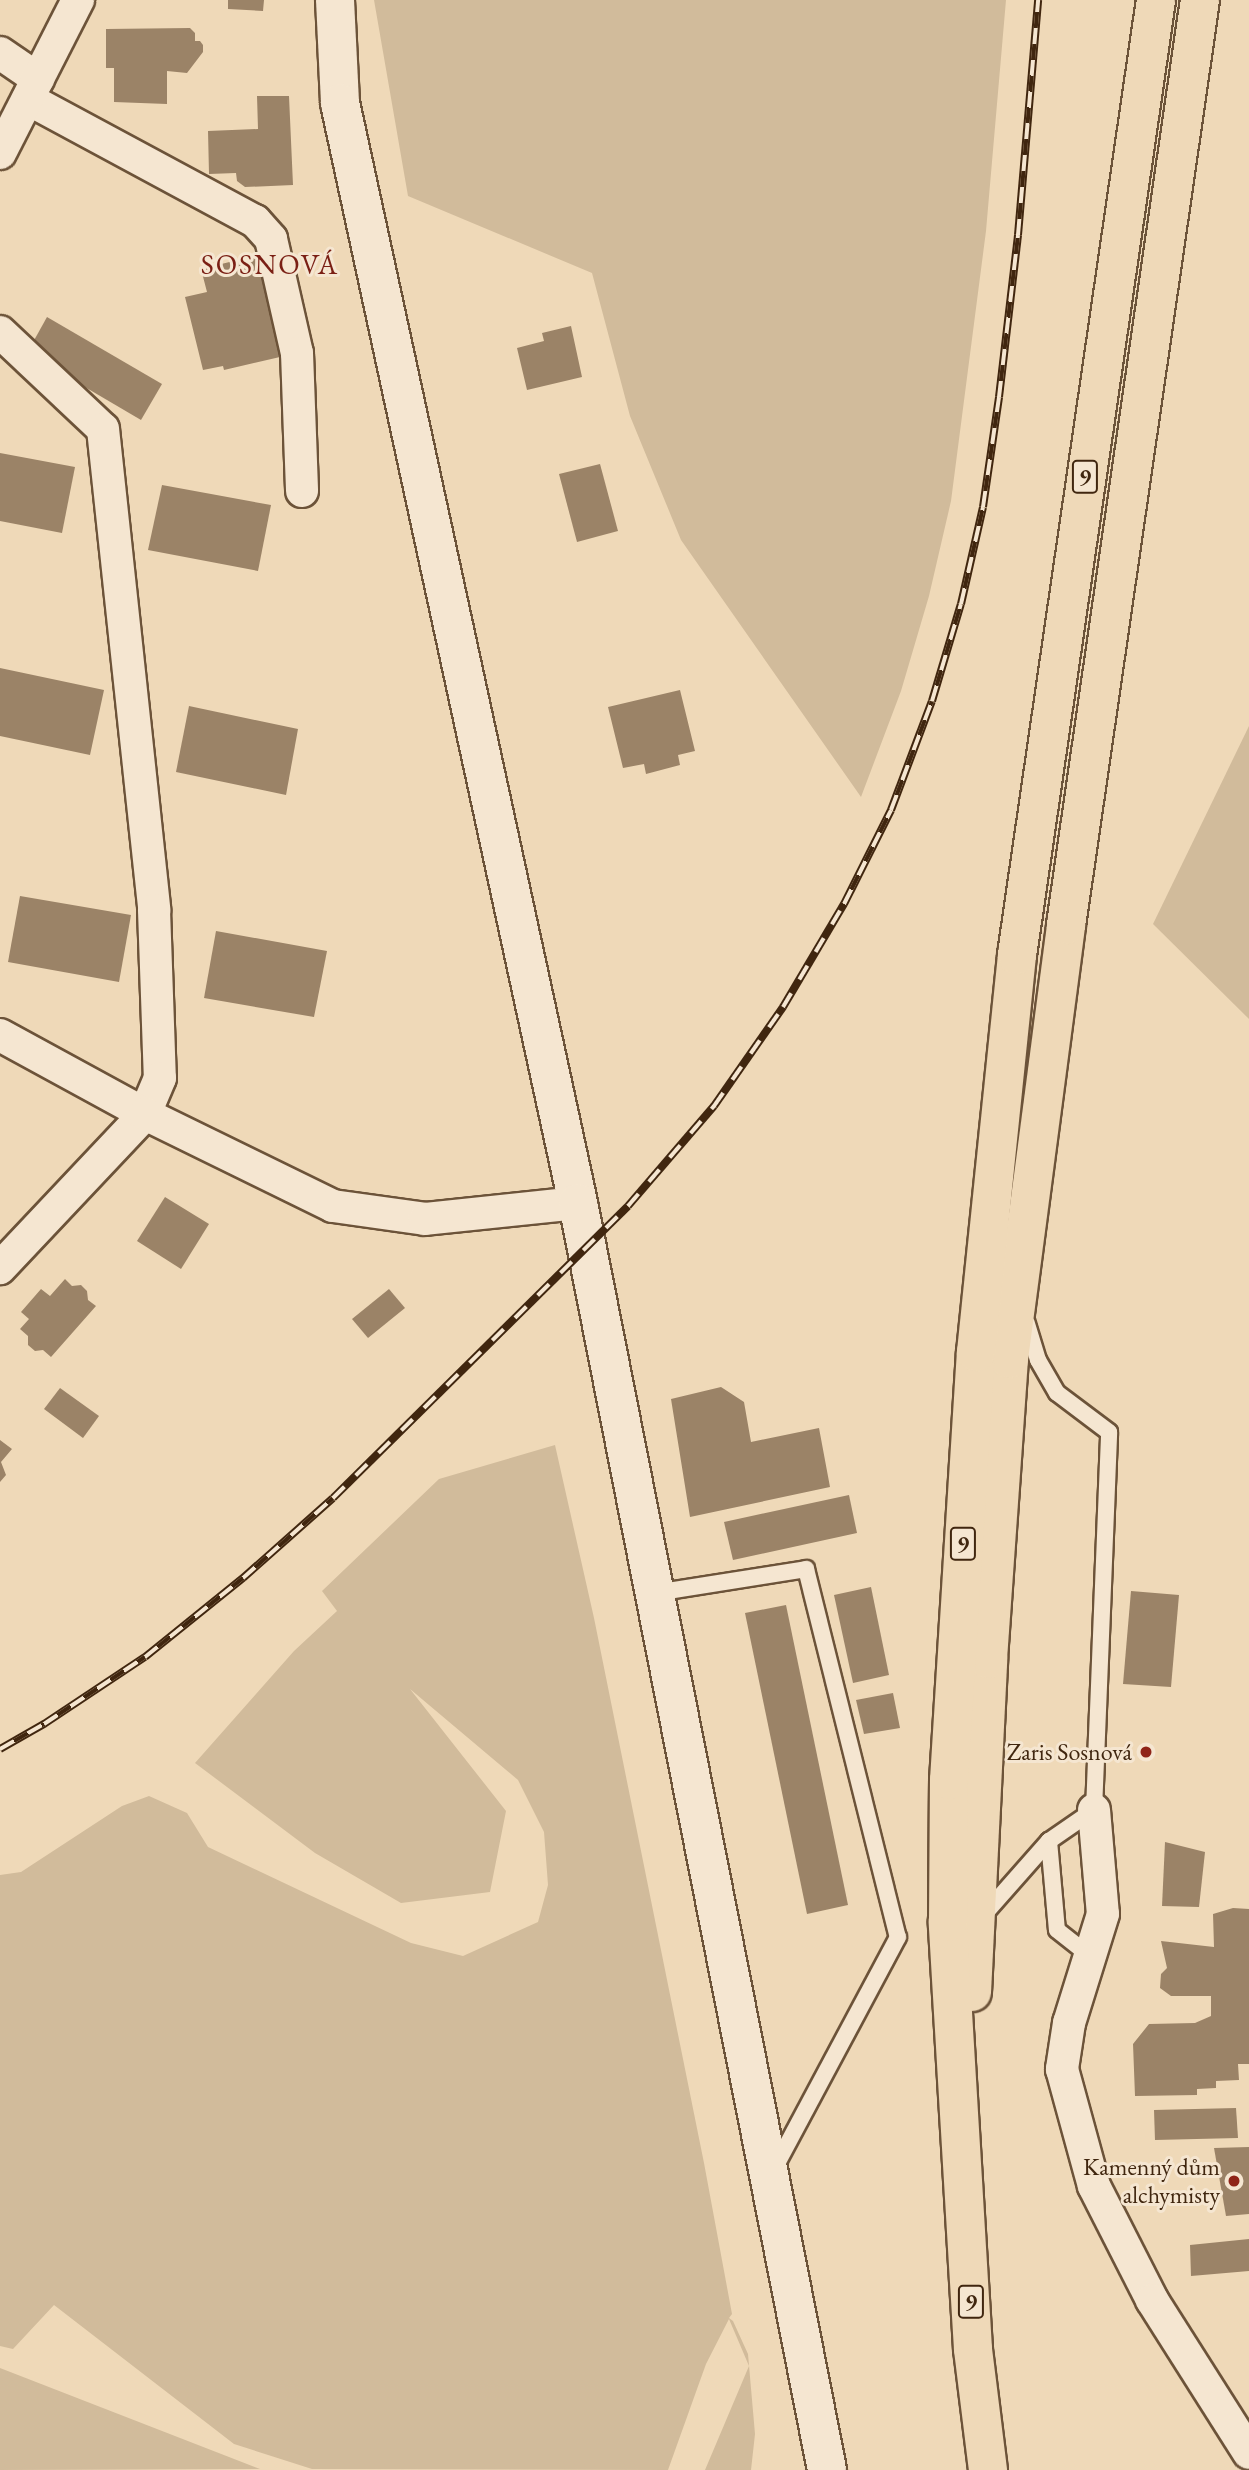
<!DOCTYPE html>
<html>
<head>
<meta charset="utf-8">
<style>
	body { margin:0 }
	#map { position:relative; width:1249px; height:2470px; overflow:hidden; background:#efd9b8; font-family:"EB Garamond",serif }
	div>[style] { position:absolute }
	.green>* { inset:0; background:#d1bb9b }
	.building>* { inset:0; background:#9b8367 }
	.roads { filter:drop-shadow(2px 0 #6c5339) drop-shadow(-2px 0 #6c5339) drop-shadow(0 2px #6c5339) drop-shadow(0 -2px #6c5339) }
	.lane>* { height:16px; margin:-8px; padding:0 8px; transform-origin:8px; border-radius:8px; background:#f5e6d1 }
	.street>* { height:32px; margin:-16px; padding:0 16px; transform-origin:16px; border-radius:16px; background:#f5e6d1 }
	.secondary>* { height:38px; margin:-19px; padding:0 19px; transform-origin:19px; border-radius:19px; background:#f5e6d1 }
	.primary>* { height:38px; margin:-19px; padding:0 19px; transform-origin:19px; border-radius:19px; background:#efd9b8 }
	.rail>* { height:8px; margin-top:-4px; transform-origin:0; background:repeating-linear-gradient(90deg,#f5e6d1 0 16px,#40260f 0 32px); box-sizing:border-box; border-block:2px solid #40260f }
	.dots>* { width:19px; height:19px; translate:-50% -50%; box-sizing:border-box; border:4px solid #f5e6d1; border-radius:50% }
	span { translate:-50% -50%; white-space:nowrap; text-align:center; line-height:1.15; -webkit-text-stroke:6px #f5e6d1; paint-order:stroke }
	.shield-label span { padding:2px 5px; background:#f5e6d1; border:2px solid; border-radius:5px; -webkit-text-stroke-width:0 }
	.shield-label { font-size:23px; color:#40260f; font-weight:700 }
	.poi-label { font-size:24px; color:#40260f }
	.right { translate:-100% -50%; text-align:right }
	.quarter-label { font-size:28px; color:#7a1f14; letter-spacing:2px }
</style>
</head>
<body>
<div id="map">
	<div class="green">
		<div style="clip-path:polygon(374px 0,1006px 0,986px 231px,951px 501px,929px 596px,901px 691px,861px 797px,681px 540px,630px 416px,592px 273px,408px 196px)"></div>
		<div style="clip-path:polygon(1249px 726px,1249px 1019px,1153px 924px)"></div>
		<div style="clip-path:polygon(555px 1445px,594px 1618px,704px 2163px,732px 2314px,729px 2318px,733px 2321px,748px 2354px,755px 2434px,751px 2470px,705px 2470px,749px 2366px,729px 2319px,706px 2364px,668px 2470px,312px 2469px,234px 2444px,54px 2305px,13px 2349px,0 2346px,0 1875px,21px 1872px,122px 1806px,149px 1796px,187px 1813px,208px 1847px,411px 1943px,463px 1956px,538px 1922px,548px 1885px,544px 1832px,518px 1780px,410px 1689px,506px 1811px,490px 1892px,401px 1903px,315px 1853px,195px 1763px,294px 1651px,337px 1611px,322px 1591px,439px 1479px)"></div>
		<div style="clip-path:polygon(0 2368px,260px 2469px,0 2470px)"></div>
	</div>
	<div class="building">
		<div style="clip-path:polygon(228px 0,264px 0,263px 11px,228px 9px)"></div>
		<div style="clip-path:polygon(190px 28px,195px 33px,195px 41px,200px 41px,203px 45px,203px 52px,187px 73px,167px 71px,167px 104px,114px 102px,114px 68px,106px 68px,106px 29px)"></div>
		<div style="clip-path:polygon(257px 96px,289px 96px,293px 185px,245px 187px,237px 181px,236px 173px,209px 174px,208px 131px,258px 129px)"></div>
		<div style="clip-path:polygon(258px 255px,280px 357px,224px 370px,223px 366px,203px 370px,185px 297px,207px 292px,201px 269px)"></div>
		<div style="clip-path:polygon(47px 317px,162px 384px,141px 420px,27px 353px)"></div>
		<div style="clip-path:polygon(571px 326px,582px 377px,527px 390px,517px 348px,544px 341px,542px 333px)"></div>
		<div style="clip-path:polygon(0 453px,75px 467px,62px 533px,0 521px)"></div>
		<div style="clip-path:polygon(600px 464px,618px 531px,577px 542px,559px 474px)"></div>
		<div style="clip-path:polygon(162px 485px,271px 505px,258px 571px,148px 550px)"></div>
		<div style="clip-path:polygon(0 668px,104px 690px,90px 755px,0 736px)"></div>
		<div style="clip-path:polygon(680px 690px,695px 751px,678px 755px,680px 765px,646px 774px,644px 764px,623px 768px,608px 707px)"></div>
		<div style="clip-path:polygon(189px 706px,298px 729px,286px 795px,176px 772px)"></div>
		<div style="clip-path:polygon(20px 896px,131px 915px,119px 982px,8px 962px)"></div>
		<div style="clip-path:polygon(216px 931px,327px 951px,314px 1017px,204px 998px)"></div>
		<div style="clip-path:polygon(165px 1197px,209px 1224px,181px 1269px,137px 1241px)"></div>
		<div style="clip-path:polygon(65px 1279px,72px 1286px,81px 1285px,87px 1291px,88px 1300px,96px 1306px,51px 1357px,43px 1350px,35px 1351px,28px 1345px,28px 1336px,20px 1329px,29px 1319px,21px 1312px,41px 1289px,50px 1296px)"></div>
		<div style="clip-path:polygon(389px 1289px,405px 1308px,368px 1338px,352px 1319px)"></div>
		<div style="clip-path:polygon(721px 1387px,744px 1402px,751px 1442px,819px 1428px,830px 1487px,690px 1517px,671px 1399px)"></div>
		<div style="clip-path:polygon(60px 1388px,99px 1416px,83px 1438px,44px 1409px)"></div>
		<div style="clip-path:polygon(0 1440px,12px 1449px,1px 1462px,6px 1475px,0 1482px)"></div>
		<div style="clip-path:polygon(849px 1495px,857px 1533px,733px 1560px,724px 1522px)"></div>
		<div style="clip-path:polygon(871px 1587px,889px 1675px,853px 1683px,834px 1595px)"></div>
		<div style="clip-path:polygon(1131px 1591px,1179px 1595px,1171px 1687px,1123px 1684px)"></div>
		<div style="clip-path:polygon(786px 1605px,848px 1905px,807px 1914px,745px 1613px)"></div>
		<div style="clip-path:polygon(893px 1693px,900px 1728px,864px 1734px,856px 1700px)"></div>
		<div style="clip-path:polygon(1165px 1842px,1205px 1852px,1199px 1907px,1162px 1906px)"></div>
		<div style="clip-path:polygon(1233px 1908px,1249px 1909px,1249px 2064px,1238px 2064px,1239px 2080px,1216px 2081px,1216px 2088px,1197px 2089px,1197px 2095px,1135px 2096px,1133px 2044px,1149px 2024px,1195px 2023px,1211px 2016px,1211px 1996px,1171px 1996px,1160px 1988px,1161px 1974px,1167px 1968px,1161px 1941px,1214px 1947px,1213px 1914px)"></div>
		<div style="clip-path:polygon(1236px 2108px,1238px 2138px,1155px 2140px,1154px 2110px)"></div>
		<div style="clip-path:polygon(1249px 2147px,1249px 2214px,1226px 2216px,1214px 2148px)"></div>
		<div style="clip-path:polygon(1249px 2239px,1249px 2271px,1191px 2276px,1190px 2245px)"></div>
	</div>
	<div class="roads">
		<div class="lane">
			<div style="left:655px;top:1593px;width:153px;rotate:-9deg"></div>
			<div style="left:806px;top:1569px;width:379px;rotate:76deg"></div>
			<div style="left:898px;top:1937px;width:261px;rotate:118.1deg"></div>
			<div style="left:1049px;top:1841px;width:89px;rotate:84.9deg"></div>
			<div style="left:1057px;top:1930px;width:42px;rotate:38.2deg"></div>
			<div style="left:981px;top:1918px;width:103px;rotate:-48.6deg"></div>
			<div style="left:1049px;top:1841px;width:55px;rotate:-34.6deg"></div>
			<div style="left:1094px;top:1810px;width:378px;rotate:-87.7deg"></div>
			<div style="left:1109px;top:1432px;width:65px;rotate:-143.1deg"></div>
			<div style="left:1057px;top:1393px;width:38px;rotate:-120deg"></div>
			<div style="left:1038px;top:1360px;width:39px;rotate:-107deg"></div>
		</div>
		<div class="street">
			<div style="left:0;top:53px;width:46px;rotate:34.4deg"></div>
			<div style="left:28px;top:99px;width:258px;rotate:28.3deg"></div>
			<div style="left:255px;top:221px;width:24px;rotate:48deg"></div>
			<div style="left:271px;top:239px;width:117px;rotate:77.2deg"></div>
			<div style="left:297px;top:353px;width:138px;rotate:87.9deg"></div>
			<div style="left:0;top:153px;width:172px;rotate:-63deg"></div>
			<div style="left:0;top:332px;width:141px;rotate:43.3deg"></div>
			<div style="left:103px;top:429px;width:484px;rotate:83.9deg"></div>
			<div style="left:154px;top:910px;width:168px;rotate:88deg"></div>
			<div style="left:160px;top:1078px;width:39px;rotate:113deg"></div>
			<div style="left:145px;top:1114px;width:212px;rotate:133.3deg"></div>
			<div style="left:0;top:1035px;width:165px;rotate:28.6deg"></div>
			<div style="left:145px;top:1114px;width:209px;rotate:26.1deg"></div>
			<div style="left:333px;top:1206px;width:93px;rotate:8deg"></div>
			<div style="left:425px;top:1219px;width:154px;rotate:-6deg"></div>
			<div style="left:1094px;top:1810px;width:104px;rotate:85.1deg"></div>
			<div style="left:1103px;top:1914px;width:114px;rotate:107.3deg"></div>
			<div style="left:1069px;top:2023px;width:47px;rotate:98.7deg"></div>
			<div style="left:1062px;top:2069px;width:121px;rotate:74.7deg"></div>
			<div style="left:1094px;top:2186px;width:128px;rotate:63deg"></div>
			<div style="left:1152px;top:2300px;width:181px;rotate:57.6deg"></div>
		</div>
		<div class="secondary">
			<div style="left:335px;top:0;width:103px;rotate:87.2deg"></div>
			<div style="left:340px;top:103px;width:1125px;rotate:77.79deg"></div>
			<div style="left:578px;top:1203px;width:1291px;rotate:78.88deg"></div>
		</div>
		<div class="primary">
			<div style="left:972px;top:1992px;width:333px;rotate:-87.2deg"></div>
			<div style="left:988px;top:1659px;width:301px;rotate:-86deg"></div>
			<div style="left:1009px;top:1359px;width:438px;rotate:-82.5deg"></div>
			<div style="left:1066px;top:925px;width:935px;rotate:-81.76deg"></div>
			<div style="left:988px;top:2470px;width:122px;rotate:-97.1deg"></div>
			<div style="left:973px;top:2349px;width:428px;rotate:-93.4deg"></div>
			<div style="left:948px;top:1922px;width:142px;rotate:-89.6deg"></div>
			<div style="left:949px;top:1780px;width:429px;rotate:-86.4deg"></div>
			<div style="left:976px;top:1352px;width:399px;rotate:-84.1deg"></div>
			<div style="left:1017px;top:955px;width:965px;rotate:-81.72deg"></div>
		</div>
	</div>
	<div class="rail">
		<div style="left:0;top:1749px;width:51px;rotate:-29.6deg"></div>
		<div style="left:44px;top:1724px;width:121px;rotate:-33.6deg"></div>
		<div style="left:145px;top:1657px;width:126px;rotate:-38.9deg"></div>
		<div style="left:243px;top:1578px;width:120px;rotate:-41.6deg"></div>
		<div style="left:333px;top:1498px;width:415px;rotate:-44.7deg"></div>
		<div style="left:628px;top:1206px;width:132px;rotate:-49.3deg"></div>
		<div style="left:714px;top:1106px;width:121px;rotate:-55.1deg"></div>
		<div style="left:783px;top:1007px;width:120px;rotate:-59.4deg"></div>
		<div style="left:844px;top:904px;width:105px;rotate:-63.4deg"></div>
		<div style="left:891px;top:810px;width:116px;rotate:-69.4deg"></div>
		<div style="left:932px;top:701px;width:101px;rotate:-73.4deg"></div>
		<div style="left:961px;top:604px;width:99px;rotate:-77.2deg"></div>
		<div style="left:983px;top:507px;width:111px;rotate:-81.7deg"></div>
		<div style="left:999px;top:397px;width:163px;rotate:-83.3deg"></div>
		<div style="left:1018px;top:235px;width:236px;rotate:-85.1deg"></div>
	</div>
	<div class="dots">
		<div style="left:1146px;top:1752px;background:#8f2418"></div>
		<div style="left:1234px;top:2181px;background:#8f2418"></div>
	</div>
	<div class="shield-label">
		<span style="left:1085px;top:477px">9</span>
		<span style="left:963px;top:1544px">9</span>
		<span style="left:971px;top:2302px">9</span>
	</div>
	<div class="poi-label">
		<span class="right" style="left:1132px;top:1752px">Zaris Sosnová</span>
		<span class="right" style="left:1220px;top:2181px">Kamenný dům<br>alchymisty</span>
	</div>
	<div class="quarter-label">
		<span style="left:270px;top:264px">SOSNOVÁ</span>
	</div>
</div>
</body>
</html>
